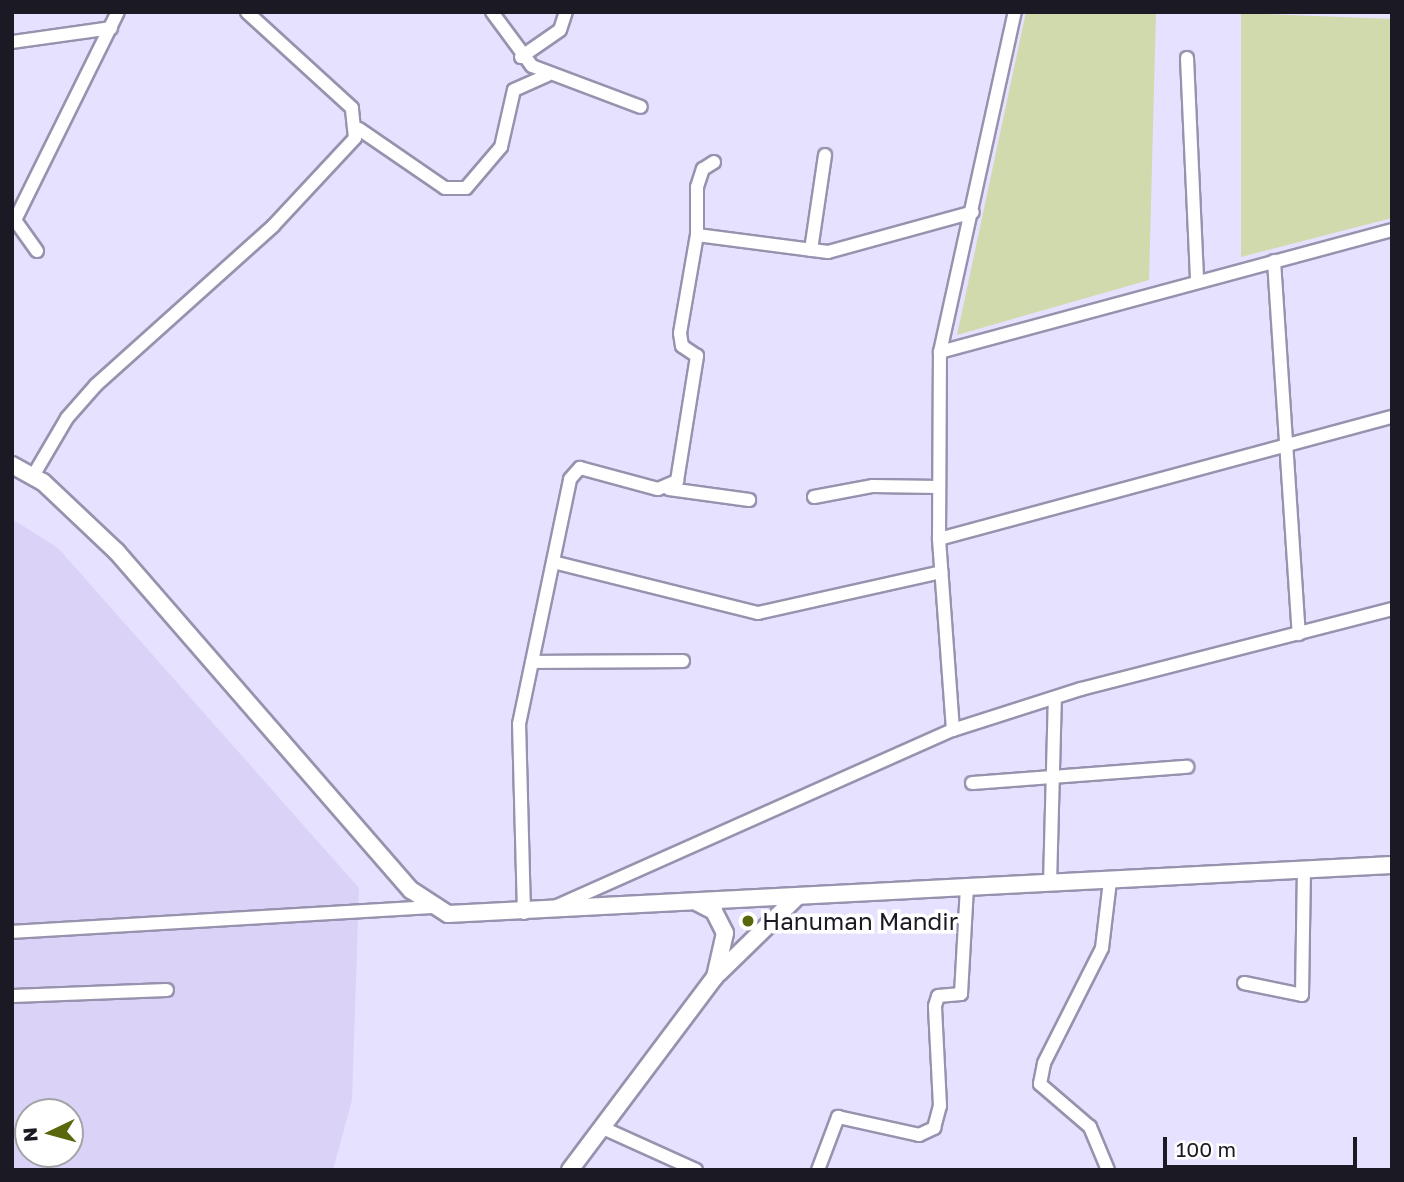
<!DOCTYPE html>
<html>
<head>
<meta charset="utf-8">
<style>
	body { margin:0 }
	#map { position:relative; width:1404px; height:1182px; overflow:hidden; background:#e6e1ff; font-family:"Golos Text",sans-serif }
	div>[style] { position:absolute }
	.built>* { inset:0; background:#dad3f7 }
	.green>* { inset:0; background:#d0daad }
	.roads { filter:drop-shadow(2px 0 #9892ae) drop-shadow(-2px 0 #9892ae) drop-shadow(0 2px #9892ae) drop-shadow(0 -2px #9892ae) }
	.street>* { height:12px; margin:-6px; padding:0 6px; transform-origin:6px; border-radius:6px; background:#fff }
	.secondary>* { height:16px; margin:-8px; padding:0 8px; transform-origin:8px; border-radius:8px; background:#fff }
	.dots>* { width:19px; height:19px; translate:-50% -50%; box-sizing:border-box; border:4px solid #fff; border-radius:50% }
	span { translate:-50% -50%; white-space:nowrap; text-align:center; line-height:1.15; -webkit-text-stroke:7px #fff; paint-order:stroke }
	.poi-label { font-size:24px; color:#1b1923 }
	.left { translate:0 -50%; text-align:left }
	.frame { position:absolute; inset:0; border:14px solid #1b1923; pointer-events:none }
	.north { position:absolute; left:14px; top:1098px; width:70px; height:70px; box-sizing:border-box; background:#fff; border:2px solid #a4a3a7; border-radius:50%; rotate:265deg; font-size:19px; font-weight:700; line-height:28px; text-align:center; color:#1b1923 }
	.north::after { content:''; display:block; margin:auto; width:24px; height:32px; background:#5a670d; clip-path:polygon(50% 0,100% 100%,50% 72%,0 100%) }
	.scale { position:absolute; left:1163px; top:1137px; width:194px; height:32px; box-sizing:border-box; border:4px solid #1b1923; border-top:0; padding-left:9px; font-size:21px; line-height:24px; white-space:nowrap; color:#1b1923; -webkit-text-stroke:5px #fff; paint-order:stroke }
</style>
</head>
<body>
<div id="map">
	<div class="built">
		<div style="clip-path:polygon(evenodd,12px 519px,58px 548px,359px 888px,352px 1100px,333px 1170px,12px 1170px,12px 519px,28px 1112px,70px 1112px,70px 1154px,28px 1154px,28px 1112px)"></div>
	</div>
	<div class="green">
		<div style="clip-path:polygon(1026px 12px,1156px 12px,1149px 280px,957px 335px)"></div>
		<div style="clip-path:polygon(1241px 13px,1392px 19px,1392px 218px,1241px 257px)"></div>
	</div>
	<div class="roads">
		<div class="street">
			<div style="left:492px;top:12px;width:67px;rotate:53.5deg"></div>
			<div style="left:532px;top:66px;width:116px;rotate:20.6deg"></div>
			<div style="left:12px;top:42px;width:100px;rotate:-8deg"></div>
			<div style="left:521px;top:57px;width:47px;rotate:-34.7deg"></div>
			<div style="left:560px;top:30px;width:19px;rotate:-72deg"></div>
			<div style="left:1187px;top:58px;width:223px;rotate:87.4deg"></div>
			<div style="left:359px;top:129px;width:104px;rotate:34.5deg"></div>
			<div style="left:445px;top:188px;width:21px"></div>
			<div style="left:466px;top:188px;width:54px;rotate:-49.5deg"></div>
			<div style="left:501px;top:147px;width:58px;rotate:-77.2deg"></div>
			<div style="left:514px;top:90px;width:36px;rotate:-24deg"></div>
			<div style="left:12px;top:216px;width:43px;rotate:54.5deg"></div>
			<div style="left:15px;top:220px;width:232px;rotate:-63.7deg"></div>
			<div style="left:697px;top:235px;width:132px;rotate:7.4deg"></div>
			<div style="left:828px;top:252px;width:150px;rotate:-15.4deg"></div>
			<div style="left:811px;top:250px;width:96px;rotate:-81.6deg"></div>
			<div style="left:1274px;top:261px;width:374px;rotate:86.2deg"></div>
			<div style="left:940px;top:352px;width:468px;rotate:-15.1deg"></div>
			<div style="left:33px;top:476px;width:67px;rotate:-59.6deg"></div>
			<div style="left:67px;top:418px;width:44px;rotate:-48.7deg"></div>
			<div style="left:96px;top:385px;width:238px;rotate:-41.9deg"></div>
			<div style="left:273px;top:226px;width:120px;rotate:-47deg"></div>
			<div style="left:355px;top:138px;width:30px;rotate:-96deg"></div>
			<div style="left:352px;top:108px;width:142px;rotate:-137.6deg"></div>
			<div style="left:669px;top:489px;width:81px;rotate:7.8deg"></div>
			<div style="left:814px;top:497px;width:60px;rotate:-10.6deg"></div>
			<div style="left:873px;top:486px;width:66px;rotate:0.9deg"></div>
			<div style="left:939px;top:539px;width:469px;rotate:-15.1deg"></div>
			<div style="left:553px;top:562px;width:211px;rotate:14deg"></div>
			<div style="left:758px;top:613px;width:188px;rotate:-12.6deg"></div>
			<div style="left:532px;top:662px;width:151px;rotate:-0.4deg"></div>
			<div style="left:953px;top:730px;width:192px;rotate:-94.2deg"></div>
			<div style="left:939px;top:539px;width:187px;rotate:-89.7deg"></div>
			<div style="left:940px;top:352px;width:348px;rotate:-77.6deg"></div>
			<div style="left:972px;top:783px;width:216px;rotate:-4.3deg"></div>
			<div style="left:1050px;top:884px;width:186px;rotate:-88.5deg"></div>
			<div style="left:557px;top:906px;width:433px;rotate:-24deg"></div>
			<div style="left:953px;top:730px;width:134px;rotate:-17.8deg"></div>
			<div style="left:1081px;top:689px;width:321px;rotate:-14.4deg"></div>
			<div style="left:524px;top:913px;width:189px;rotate:-91.5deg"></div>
			<div style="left:519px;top:724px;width:250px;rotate:-78.2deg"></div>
			<div style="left:570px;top:479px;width:15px;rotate:-48deg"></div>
			<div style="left:580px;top:468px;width:81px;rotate:15.1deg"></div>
			<div style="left:658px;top:489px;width:21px;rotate:-23deg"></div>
			<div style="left:677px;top:481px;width:127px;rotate:-80.9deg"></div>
			<div style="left:697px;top:356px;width:18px;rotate:-146deg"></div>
			<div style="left:682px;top:346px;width:13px;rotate:-99deg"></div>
			<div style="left:680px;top:333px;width:99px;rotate:-80.2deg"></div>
			<div style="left:697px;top:235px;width:48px;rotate:-90deg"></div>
			<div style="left:697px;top:187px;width:19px;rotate:-72deg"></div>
			<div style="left:703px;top:169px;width:13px;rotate:-32deg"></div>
			<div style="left:12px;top:932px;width:419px;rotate:-3.4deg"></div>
			<div style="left:1244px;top:983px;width:59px;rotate:11.7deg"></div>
			<div style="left:1302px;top:995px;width:125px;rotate:-89.1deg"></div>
			<div style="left:12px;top:996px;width:155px;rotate:-2.2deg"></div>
			<div style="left:603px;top:1128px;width:102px;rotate:24.3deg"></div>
			<div style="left:818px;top:1170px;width:57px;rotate:-69.3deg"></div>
			<div style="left:838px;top:1117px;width:83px;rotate:12.5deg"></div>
			<div style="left:919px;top:1135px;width:17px;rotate:-25deg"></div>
			<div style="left:934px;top:1128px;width:23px;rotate:-75deg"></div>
			<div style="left:940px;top:1106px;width:100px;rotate:-92.9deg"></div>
			<div style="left:935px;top:1006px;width:10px;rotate:-73deg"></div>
			<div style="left:938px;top:996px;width:23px;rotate:-5deg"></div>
			<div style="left:961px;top:994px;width:106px;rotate:-86.8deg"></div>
			<div style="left:1108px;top:1170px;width:47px;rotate:-112.7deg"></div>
			<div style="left:1090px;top:1127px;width:66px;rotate:-139.3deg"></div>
			<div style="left:1040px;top:1084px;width:21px;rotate:-79deg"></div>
			<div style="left:1044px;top:1063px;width:129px;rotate:-63.2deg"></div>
			<div style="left:1102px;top:948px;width:67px;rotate:-83.2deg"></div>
		</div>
		<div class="secondary">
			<div style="left:12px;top:465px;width:35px;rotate:29deg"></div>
			<div style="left:43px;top:482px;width:102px;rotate:43.4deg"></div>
			<div style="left:117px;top:552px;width:448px;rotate:49deg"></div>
			<div style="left:411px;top:890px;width:44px;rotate:33deg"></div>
			<div style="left:448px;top:914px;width:945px;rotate:-2.97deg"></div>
			<div style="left:719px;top:973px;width:109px;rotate:-44.3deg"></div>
			<div style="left:570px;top:1170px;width:241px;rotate:-53.1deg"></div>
			<div style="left:715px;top:977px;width:45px;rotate:-77.2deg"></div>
			<div style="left:725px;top:933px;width:25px;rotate:-117deg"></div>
			<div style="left:714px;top:911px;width:18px;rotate:-153deg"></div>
		</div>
	</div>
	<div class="dots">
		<div style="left:748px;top:921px;background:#5a670d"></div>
	</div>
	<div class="poi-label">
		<span class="left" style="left:762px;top:921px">Hanuman Mandir</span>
	</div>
	<div class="frame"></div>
	<div class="north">N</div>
	<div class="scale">100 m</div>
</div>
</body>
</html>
